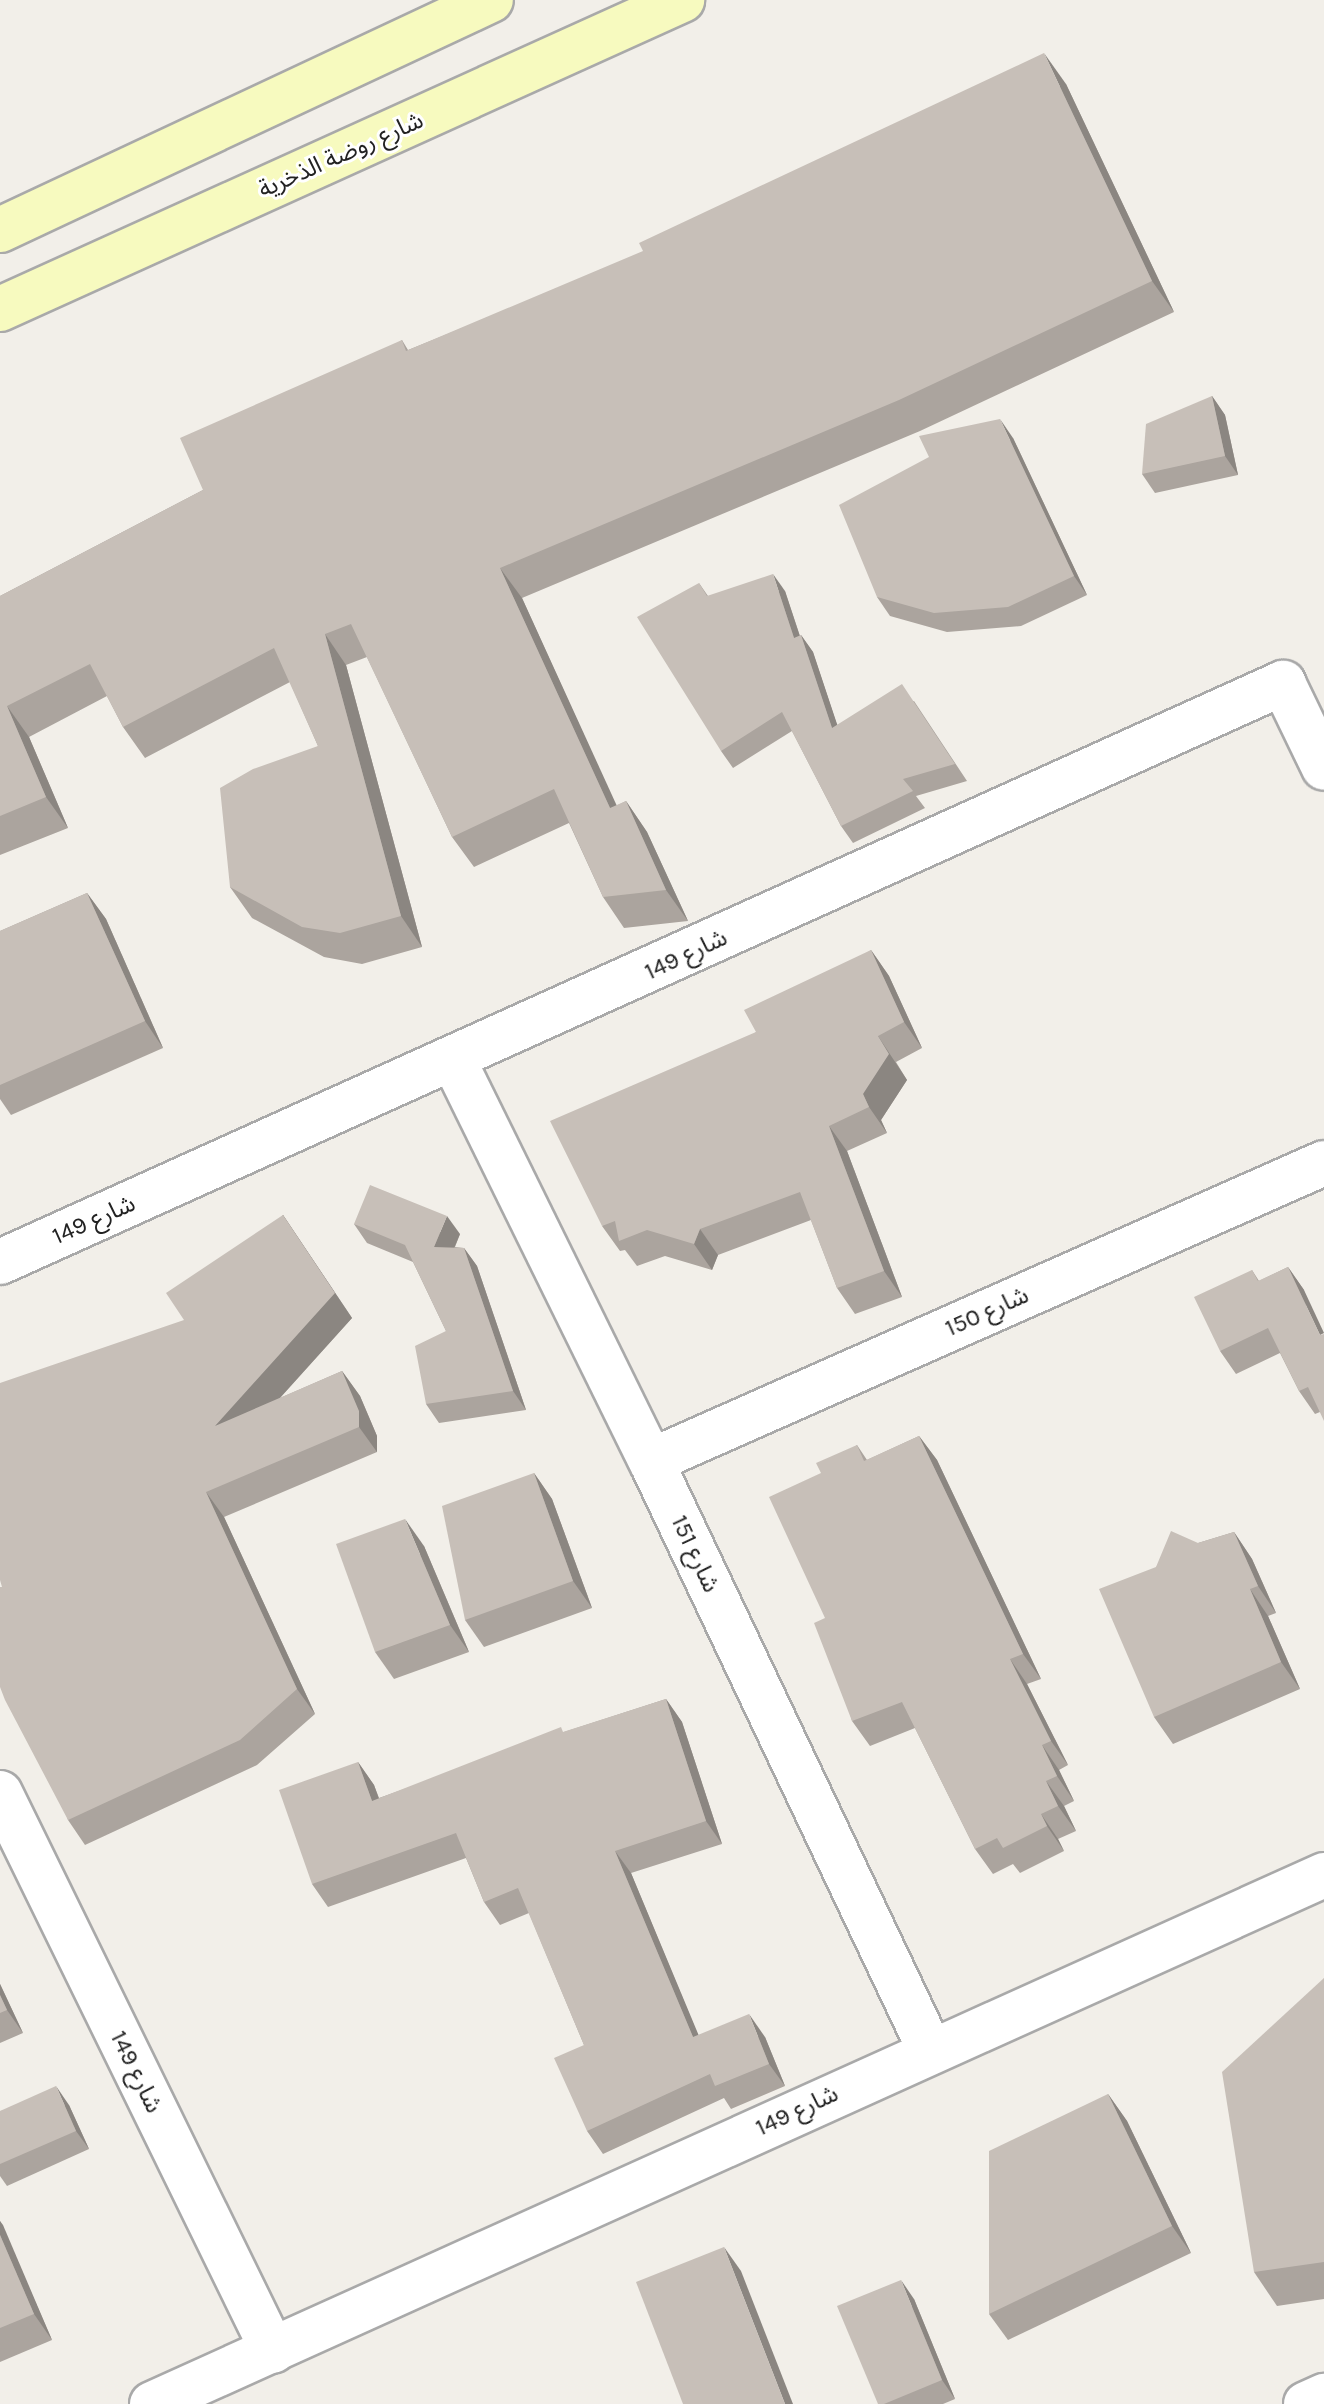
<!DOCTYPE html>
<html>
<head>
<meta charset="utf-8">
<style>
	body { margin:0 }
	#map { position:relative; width:1324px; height:2404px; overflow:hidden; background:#f2efe9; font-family:Karla,"Noto Sans Arabic",sans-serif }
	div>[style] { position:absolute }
	.roads { filter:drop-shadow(2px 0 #a9a9a9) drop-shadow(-2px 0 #a9a9a9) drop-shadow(0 2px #a9a9a9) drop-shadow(0 -2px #a9a9a9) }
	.street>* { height:44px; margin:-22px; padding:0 22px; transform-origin:22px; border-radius:22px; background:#fff }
	.secondary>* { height:44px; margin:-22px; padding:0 22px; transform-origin:22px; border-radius:22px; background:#f7fabf }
	.wall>* { inset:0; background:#aba49e }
	.shaded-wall>* { inset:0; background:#8b8681 }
	.building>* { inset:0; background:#c7bfb8 }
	span { translate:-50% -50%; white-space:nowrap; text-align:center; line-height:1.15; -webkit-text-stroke:6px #fff; paint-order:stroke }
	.street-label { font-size:24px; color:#222 }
</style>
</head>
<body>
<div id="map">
	<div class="roads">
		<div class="street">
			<div style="left:454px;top:1061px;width:446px;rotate:63.8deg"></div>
			<div style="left:651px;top:1461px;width:652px;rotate:64.65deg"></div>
			<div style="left:0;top:1262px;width:1408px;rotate:-24.29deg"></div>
			<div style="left:1283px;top:683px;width:94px;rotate:64.2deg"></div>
			<div style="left:651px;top:1461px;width:736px;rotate:-23.88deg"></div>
			<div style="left:0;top:1793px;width:621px;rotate:63.93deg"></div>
			<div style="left:152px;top:2404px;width:1286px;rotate:-24.29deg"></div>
			<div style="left:1306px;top:2404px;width:20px;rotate:-24deg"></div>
		</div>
		<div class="secondary">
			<div style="left:0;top:230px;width:542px;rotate:-25.1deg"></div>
			<div style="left:0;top:309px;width:749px;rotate:-24.37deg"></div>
		</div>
	</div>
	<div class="wall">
		<div style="clip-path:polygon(1066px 84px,1174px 312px,920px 431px,522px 598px,616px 806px,626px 801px,647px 832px,688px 921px,624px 928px,603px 897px,569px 823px,474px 867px,452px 837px,367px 657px,346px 665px,422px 947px,362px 964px,324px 957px,252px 918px,230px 887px,318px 746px,290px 682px,145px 758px,123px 727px,107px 696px,29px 737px,68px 828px,0 855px,0 596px,203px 490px,402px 340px,408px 350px)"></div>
		<div style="clip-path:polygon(1212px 396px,1225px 415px,1238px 475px,1155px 493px,1142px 474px)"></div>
		<div style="clip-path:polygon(1013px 438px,1087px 595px,1021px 626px,947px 632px,890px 616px,877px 597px)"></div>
		<div style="clip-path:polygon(699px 583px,708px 596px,785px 591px,800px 636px,801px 635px,813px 652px,837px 725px,914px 701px,967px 781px,916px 796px,925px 808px,853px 843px,841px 826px,792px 731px,733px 768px,721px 751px)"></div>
		<div style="clip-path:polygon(87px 893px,106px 919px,163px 1048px,11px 1115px,0 1099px,0 931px)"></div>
		<div style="clip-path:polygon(871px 950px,889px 976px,922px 1048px,896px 1062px,907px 1080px,881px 1120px,887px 1133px,847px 1151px,902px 1297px,855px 1314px,837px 1288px,811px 1220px,718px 1255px,712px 1270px,665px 1256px,637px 1266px,625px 1250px,620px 1251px,602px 1226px,756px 1032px)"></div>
		<div style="clip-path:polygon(283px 1215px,352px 1318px,280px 1398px,342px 1371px,360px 1396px,377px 1436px,377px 1452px,224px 1517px,315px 1714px,257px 1765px,85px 1845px,68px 1820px,2px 1587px)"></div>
		<div style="clip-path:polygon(354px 1224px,460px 1234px,455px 1247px,464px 1248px,477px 1266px,526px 1410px,439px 1423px,426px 1404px,446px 1331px,413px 1262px,367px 1243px)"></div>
		<div style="clip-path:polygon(1288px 1267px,1304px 1290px,1320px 1412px,1315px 1414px,1299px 1391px,1280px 1353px,1236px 1374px,1220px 1351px,1252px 1270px,1259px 1281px)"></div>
		<div style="clip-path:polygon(919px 1436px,937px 1460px,1041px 1679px,1027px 1684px,1068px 1765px,1059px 1770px,1074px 1801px,1064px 1806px,1076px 1831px,1058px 1839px,1064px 1851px,1020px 1873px,1013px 1864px,993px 1874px,975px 1849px,915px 1728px,870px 1746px,852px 1721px,825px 1618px,821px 1473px,857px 1445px,867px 1460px)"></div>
		<div style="clip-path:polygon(534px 1473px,552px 1499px,592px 1608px,484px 1647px,465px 1620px)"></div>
		<div style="clip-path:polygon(1234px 1532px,1252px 1559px,1276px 1613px,1268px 1616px,1300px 1689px,1173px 1744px,1154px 1717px,1156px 1567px,1198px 1543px)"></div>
		<div style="clip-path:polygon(424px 1546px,469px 1652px,394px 1679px,375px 1652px)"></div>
		<div style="clip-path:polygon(666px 1699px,682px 1722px,722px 1844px,631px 1873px,698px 2035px,765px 2037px,785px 2086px,731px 2109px,724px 2098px,603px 2154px,587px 2131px,584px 2045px,529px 1913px,500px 1925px,484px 1902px,466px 1858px,328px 1907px,312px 1884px,358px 1762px,374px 1785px,379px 1798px,564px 1732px)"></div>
		<div style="clip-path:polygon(1324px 1978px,1324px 2299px,1277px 2306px,1254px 2272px)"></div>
		<div style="clip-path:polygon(0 1984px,23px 2033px,0 2043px)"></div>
		<div style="clip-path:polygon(1108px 2094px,1127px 2121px,1191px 2253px,1008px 2340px,989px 2314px)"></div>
		<div style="clip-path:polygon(69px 2105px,89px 2149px,7px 2186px,0 2176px,0 2111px)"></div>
		<div style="clip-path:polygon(0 2221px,52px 2340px,0 2362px)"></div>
		<div style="clip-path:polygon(914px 2299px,955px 2399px,943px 2404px,878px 2404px)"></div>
	</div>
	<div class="shaded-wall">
		<div style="clip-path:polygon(1044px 53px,1066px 84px,1174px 312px,1152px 281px)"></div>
		<div style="clip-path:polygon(1212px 396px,1225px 415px,1238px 475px,1225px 456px)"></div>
		<div style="clip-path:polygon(1000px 419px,1013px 438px,1087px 595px,1074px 576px)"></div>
		<div style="clip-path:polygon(500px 568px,522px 598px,632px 839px,610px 808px)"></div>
		<div style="clip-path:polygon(773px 574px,785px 591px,806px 655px,794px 638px)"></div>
		<div style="clip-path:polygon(325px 634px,346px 665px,422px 947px,401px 916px)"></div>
		<div style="clip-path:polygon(801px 635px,813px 652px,844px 745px,832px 728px)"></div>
		<div style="clip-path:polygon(7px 706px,29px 737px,68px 828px,46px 797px)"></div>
		<div style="clip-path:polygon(626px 801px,647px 832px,688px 921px,666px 890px)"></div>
		<div style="clip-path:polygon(87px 893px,106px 919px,163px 1048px,145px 1021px)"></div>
		<div style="clip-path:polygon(871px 950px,889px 976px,922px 1048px,904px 1022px)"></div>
		<div style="clip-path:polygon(878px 1036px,907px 1080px,881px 1120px,887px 1133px,869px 1107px,863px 1094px)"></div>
		<div style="clip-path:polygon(829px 1126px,847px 1151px,902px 1297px,884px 1271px)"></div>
		<div style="clip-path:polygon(283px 1215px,352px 1318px,232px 1451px,215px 1426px)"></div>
		<div style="clip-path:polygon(447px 1216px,460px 1234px,447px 1265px,434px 1247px)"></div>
		<div style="clip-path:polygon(700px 1229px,718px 1255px,712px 1270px,694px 1244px)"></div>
		<div style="clip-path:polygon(464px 1248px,477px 1266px,526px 1410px,513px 1391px)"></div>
		<div style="clip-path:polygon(1288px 1267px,1304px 1290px,1324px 1333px,1320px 1335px)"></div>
		<div style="clip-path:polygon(342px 1371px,360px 1396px,377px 1436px,377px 1452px,359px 1427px)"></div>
		<div style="clip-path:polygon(919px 1436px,937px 1460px,1041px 1679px,1023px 1654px)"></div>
		<div style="clip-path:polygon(534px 1473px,552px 1499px,592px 1608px,573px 1581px)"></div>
		<div style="clip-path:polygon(206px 1492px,224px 1517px,315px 1714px,297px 1689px)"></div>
		<div style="clip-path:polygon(405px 1519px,424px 1546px,469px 1652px,450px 1625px)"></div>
		<div style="clip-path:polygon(1234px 1532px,1252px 1559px,1276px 1613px,1258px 1586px)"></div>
		<div style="clip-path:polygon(1250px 1589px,1268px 1616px,1300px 1689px,1281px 1662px)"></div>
		<div style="clip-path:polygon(1010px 1659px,1027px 1684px,1068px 1765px,1051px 1741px)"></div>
		<div style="clip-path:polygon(666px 1699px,682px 1722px,722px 1844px,706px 1821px)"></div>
		<div style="clip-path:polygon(1042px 1745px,1059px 1770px,1074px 1801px,1057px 1776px)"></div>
		<div style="clip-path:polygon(358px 1762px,374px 1785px,388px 1824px,372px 1801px)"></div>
		<div style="clip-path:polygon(1046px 1781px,1064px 1806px,1076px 1831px,1058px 1806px)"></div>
		<div style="clip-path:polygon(1041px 1814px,1058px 1839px,1064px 1851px,1047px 1826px)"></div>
		<div style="clip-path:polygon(615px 1851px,631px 1873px,709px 2060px,693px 2037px)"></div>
		<div style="clip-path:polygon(0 1984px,23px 2033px,7px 2010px,0 1995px)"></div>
		<div style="clip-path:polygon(749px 2014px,765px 2037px,785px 2086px,769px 2064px)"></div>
		<div style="clip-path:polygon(56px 2086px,69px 2105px,89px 2149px,76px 2131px)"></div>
		<div style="clip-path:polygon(1108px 2094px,1127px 2121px,1191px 2253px,1172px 2226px)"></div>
		<div style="clip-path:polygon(0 2221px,3px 2225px,52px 2340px,34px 2314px,0 2235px)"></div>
		<div style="clip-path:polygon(724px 2247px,741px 2271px,793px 2404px,785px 2404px)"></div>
		<div style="clip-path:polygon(901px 2280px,914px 2299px,955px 2399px,942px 2380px)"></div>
	</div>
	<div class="building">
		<div style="clip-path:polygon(1044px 53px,1152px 281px,899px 400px,500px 568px,610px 808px,626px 801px,666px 890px,603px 897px,554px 789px,452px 837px,351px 624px,325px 634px,401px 916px,340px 933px,302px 927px,230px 887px,220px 788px,253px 769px,318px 746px,274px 648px,123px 727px,90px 664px,7px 706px,46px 797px,0 816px,0 596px,203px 490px,180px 438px,402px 340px,406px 351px,643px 251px,639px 243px)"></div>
		<div style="clip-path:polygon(1212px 396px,1225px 456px,1142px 474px,1146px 424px)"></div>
		<div style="clip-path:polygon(1000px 419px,1074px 576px,1008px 607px,934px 613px,877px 597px,839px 505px,929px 457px,919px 436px)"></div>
		<div style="clip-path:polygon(773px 574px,794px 638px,801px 635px,832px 728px,902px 684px,955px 764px,903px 779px,913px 791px,841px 826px,782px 712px,721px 751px,637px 617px,699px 583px,707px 596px)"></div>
		<div style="clip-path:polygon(87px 893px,145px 1021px,0 1085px,0 931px)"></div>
		<div style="clip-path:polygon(871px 950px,904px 1022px,878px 1036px,889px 1054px,863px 1094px,869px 1107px,829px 1126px,884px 1271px,837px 1288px,800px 1192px,700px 1229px,694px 1244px,647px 1230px,619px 1241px,615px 1221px,602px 1226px,550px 1121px,756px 1032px,744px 1010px)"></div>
		<div style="clip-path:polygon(370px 1185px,447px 1216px,434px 1247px,464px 1248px,513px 1391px,426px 1404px,415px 1346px,446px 1331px,405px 1245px,354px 1224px)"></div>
		<div style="clip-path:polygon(283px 1215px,335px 1293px,215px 1426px,342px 1371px,359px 1411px,359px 1427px,206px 1492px,297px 1689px,240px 1740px,68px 1820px,5px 1700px,0 1687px,0 1587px,2px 1587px,0 1580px,0 1383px,184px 1320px,166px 1293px)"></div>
		<div style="clip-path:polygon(1288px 1267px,1320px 1335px,1324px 1334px,1324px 1421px,1308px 1387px,1299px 1391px,1268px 1328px,1220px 1351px,1194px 1297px,1252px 1270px,1258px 1281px)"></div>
		<div style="clip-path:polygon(919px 1436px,1023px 1654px,1010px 1659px,1051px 1741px,1042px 1745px,1057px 1776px,1046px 1781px,1058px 1806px,1041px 1814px,1047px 1826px,1003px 1848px,997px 1838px,975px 1849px,902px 1702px,852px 1721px,814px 1623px,825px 1618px,769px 1497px,821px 1473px,816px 1463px,857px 1445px,864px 1461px)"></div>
		<div style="clip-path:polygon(534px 1473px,573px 1581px,465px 1620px,442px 1506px)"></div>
		<div style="clip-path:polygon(405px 1519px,450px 1625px,375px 1652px,336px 1544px)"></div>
		<div style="clip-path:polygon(1171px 1531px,1198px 1543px,1234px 1532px,1258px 1586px,1250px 1589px,1281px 1662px,1154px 1717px,1099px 1589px,1156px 1567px)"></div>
		<div style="clip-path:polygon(666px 1699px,706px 1821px,615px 1851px,693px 2037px,749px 2014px,769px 2064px,715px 2086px,710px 2074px,587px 2131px,554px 2058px,584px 2045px,518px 1888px,484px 1902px,456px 1833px,312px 1884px,279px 1790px,358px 1762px,372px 1801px,561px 1727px,563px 1732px)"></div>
		<div style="clip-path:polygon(1324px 1978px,1324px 2262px,1254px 2272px,1222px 2072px)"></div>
		<div style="clip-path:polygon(0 1995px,7px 2010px,0 2013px)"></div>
		<div style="clip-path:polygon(56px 2086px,76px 2131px,0 2164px,0 2111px)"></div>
		<div style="clip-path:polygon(1108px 2094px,1172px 2226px,989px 2314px,989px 2151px)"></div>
		<div style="clip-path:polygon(0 2235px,34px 2314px,0 2328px)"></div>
		<div style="clip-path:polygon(724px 2247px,785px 2404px,683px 2404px,636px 2282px)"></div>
		<div style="clip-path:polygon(901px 2280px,942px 2380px,884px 2404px,878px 2404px,837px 2306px)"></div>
	</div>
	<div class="street-label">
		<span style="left:341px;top:155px;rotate:-24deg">شارع روضة الذخرية</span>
		<span style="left:686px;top:955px;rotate:-25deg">شارع 149</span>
		<span style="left:94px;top:1220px;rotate:-24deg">شارع 149</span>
		<span style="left:987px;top:1312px;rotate:-24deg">شارع 150</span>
		<span style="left:695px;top:1554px;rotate:65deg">شارع 151</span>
		<span style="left:136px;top:2072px;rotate:64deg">شارع 149</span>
		<span style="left:797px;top:2111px;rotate:-25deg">شارع 149</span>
	</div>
</div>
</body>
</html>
